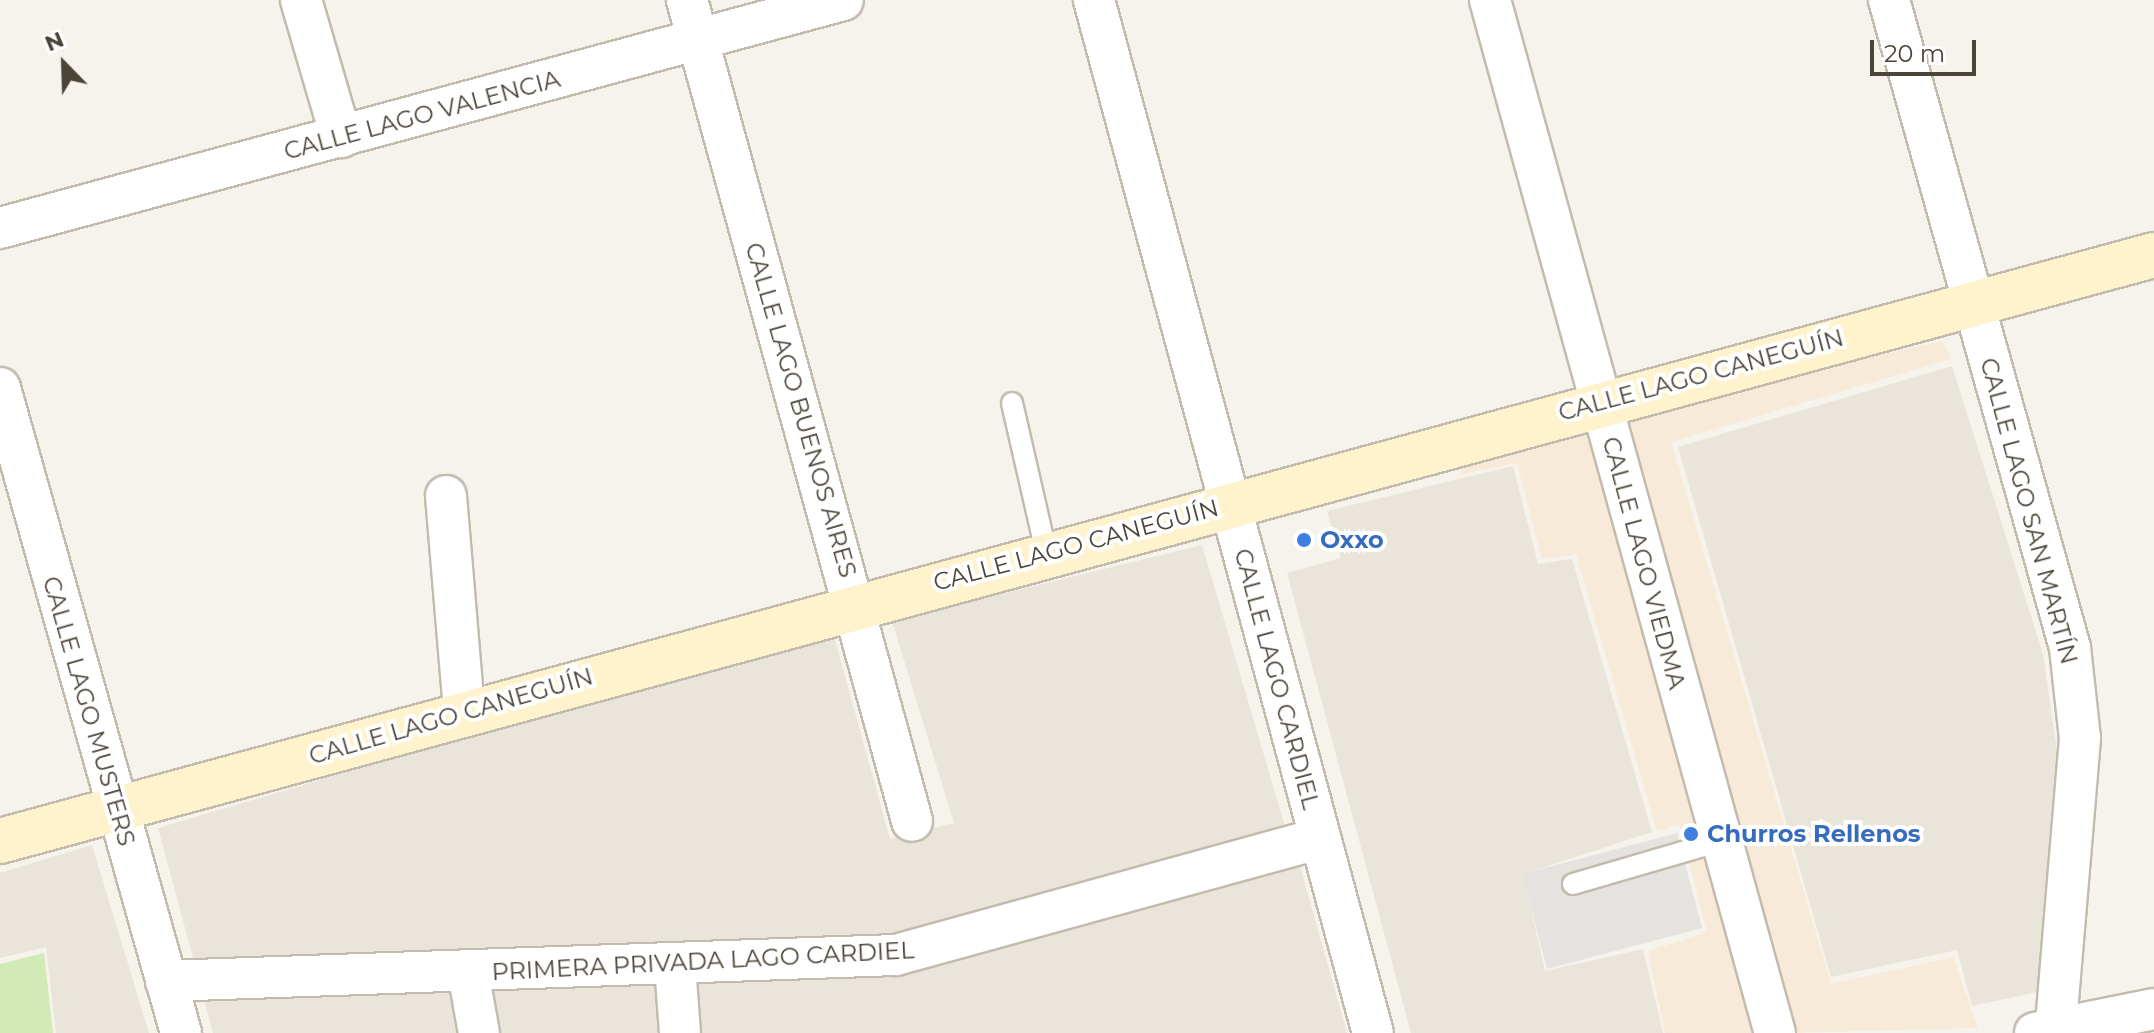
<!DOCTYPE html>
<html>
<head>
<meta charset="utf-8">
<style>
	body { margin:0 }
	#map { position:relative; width:2154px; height:1033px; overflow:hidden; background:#f6f3ec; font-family:Montserrat,sans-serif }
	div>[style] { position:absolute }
	.residential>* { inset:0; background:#eae5da }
	.commercial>* { inset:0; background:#f7ead8 }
	.green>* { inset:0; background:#d2eab5 }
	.parking>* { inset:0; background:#e5e3e0 }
	.roads { filter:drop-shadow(2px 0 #c2bbae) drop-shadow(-2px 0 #c2bbae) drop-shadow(0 2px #c2bbae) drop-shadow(0 -2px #c2bbae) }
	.lane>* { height:20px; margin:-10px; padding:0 10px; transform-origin:10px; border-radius:10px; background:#fff }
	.street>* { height:40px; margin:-20px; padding:0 20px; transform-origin:20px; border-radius:20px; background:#fff }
	.secondary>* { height:44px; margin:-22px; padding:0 22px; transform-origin:22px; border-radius:22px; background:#fff3cd }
	.dots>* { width:22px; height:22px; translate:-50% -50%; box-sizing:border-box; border:4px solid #fff; border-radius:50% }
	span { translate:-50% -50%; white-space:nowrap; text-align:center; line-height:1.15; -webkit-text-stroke:8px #fff; paint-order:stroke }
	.street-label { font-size:24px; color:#4b4439 }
	.shop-label { font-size:24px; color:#366cbe; font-weight:700 }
	.left { translate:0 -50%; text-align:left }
	.north { position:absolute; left:24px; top:24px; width:80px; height:80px; -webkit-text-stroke:6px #fff; paint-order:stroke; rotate:337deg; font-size:22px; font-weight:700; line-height:32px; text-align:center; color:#4b4439 }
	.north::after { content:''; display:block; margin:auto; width:28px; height:36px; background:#4b4439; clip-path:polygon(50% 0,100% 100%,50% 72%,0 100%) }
	.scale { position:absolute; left:1870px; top:40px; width:106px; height:36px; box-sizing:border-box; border:4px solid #4b4439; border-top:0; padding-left:10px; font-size:24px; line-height:28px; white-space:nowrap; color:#4b4439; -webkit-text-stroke:6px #fff; paint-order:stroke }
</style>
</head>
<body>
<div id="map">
	<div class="residential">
		<div style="clip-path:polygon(1952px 366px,2043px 654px,2063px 792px,2051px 989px,1972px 1006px,1957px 950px,1831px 977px,1678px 447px)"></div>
		<div style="clip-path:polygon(1513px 466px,1538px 564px,1572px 559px,1652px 832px,1523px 874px,1545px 971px,1643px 949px,1663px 1033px,1411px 1033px,1287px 573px,1341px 558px,1327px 511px)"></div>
		<div style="clip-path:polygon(1202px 545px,1289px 840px,913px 942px,195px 965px,158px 828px,832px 629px,890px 839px,954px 823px,892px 621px)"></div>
		<div style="clip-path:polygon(92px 845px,149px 1033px,56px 1033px,46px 947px,0 958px,0 873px)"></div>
		<div style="clip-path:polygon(1298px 859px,1347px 1033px,687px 1033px,671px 974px,857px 969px)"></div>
		<div style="clip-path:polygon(662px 977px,669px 1033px,491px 1033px,483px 986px)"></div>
		<div style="clip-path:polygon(457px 986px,468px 1033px,213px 1033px,203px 996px)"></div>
	</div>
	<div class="commercial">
		<div style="clip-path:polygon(1943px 341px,1951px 359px,1671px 442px,1831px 984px,1953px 957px,1978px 1028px,1785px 1033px,1618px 414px)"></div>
		<div style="clip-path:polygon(1590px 422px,1757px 1033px,1665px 1033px,1648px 951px,1707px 932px,1679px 824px,1657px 831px,1576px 554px,1542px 559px,1517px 463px,1462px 474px,1458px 455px)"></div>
	</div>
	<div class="green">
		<div style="clip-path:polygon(44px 953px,53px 1033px,0 1033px,0 964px)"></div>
	</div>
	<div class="parking">
		<div style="clip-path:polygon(1677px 833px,1702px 928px,1547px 969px,1522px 874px)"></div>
	</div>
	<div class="roads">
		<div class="lane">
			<div style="left:1012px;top:403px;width:153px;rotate:77.1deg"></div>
			<div style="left:1573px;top:884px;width:153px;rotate:-16.3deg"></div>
		</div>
		<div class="street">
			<div style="left:301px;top:0;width:143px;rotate:73.7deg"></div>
			<div style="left:687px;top:0;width:851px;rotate:74.67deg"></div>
			<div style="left:1094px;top:0;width:1070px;rotate:74.89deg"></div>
			<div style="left:1490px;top:0;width:1072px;rotate:74.58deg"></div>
			<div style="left:1889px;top:0;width:673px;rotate:74.39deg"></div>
			<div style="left:2070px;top:648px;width:91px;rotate:83.7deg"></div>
			<div style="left:2080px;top:738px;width:296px;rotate:94.8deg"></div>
			<div style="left:0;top:228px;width:873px;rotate:-15.13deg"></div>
			<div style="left:0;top:388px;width:670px;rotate:74.32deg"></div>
			<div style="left:446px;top:496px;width:216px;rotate:85.2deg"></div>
			<div style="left:675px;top:965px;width:68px;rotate:85.8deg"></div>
			<div style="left:468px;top:972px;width:62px;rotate:79.8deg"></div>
			<div style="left:166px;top:981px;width:730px;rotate:-2.04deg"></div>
			<div style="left:896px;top:955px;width:440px;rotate:-15.4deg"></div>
			<div style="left:2035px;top:1033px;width:121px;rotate:-11.4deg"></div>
		</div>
		<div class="secondary">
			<div style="left:0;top:841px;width:2232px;rotate:-15.22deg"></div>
		</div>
	</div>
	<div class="dots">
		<div style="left:1304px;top:540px;background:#3f7fe0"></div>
		<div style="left:1691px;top:834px;background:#3f7fe0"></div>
	</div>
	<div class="street-label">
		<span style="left:422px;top:115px;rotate:-15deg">CALLE LAGO VALENCIA</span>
		<span style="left:1701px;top:375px;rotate:-15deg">CALLE LAGO CANEGUÍN</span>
		<span style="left:801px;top:410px;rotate:74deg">CALLE LAGO BUENOS AIRES</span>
		<span style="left:2029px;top:511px;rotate:75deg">CALLE LAGO SAN MARTÍN</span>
		<span style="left:1076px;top:545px;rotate:-15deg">CALLE LAGO CANEGUÍN</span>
		<span style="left:1644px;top:563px;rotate:75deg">CALLE LAGO VIEDMA</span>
		<span style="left:1277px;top:679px;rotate:75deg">CALLE LAGO CARDIEL</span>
		<span style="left:89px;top:711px;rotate:74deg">CALLE LAGO MUSTERS</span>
		<span style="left:451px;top:716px;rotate:-16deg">CALLE LAGO CANEGUÍN</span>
		<span style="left:703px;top:961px;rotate:-3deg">PRIMERA PRIVADA LAGO CARDIEL</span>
	</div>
	<div class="shop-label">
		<span class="left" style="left:1320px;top:540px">Oxxo</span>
		<span class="left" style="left:1707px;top:834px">Churros Rellenos</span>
	</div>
	<div class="north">N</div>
	<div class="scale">20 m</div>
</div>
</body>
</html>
